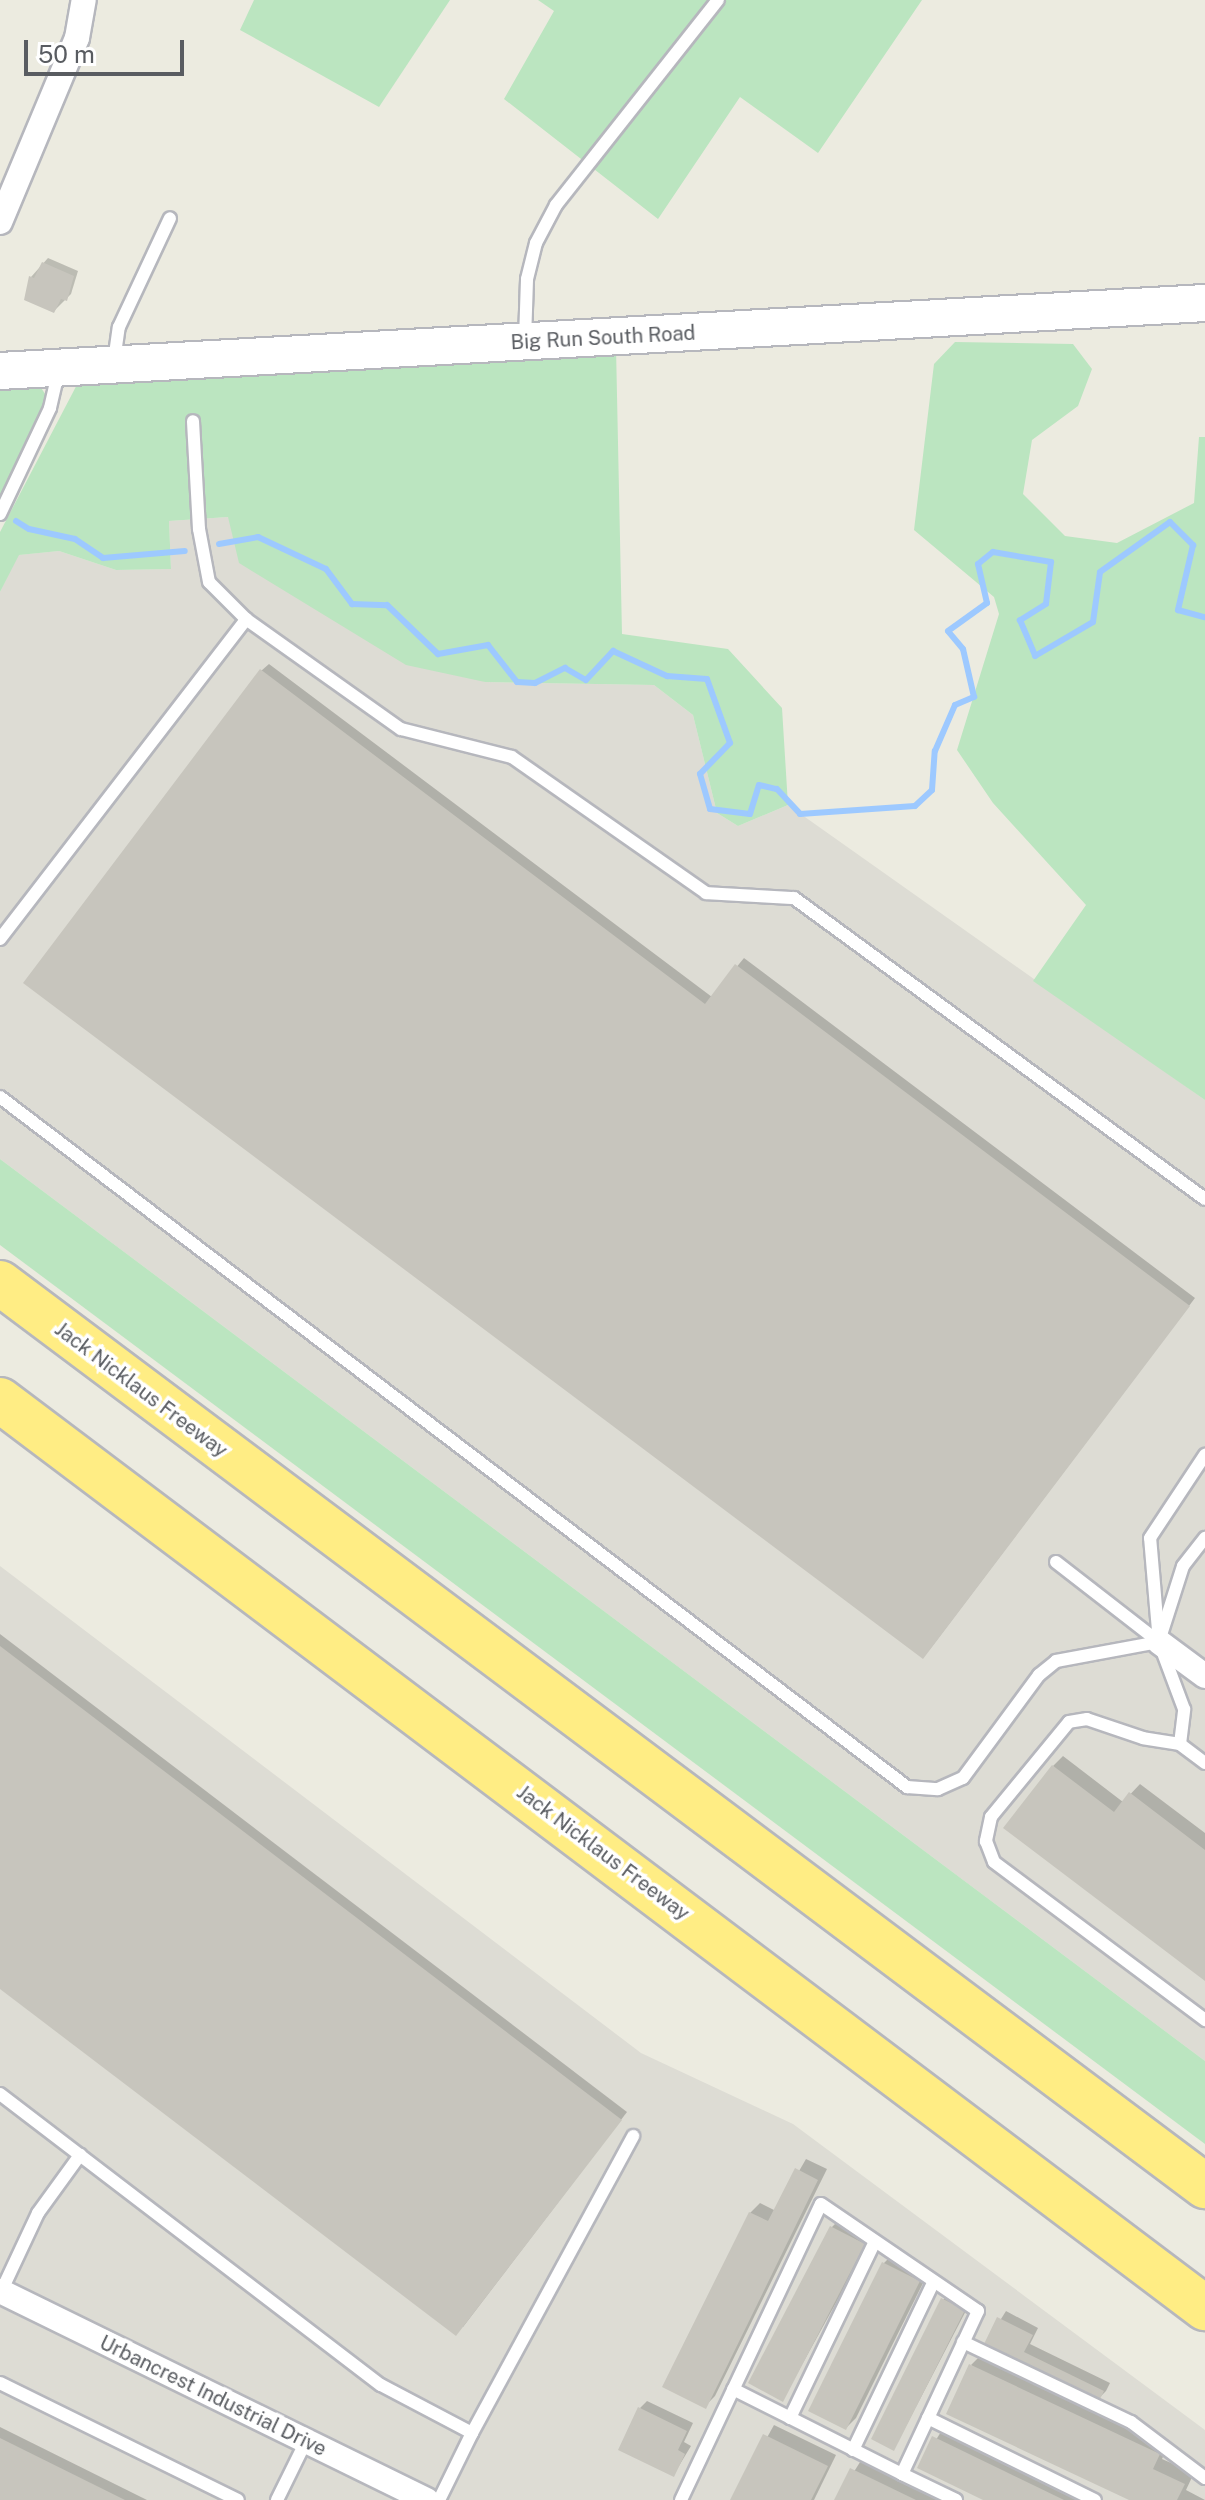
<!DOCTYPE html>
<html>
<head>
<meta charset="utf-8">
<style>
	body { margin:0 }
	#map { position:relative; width:1205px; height:2500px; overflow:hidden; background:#ecebe0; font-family:"Public Sans",sans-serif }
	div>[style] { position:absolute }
	.industrial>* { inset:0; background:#dddcd4 }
	.green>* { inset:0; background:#bbe5c0 }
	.shadow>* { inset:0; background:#0003 }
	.stream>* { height:6px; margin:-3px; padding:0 3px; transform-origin:3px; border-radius:3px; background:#9dc9ff }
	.building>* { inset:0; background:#c7c5bd }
	.roads { filter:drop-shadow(2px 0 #b6b7bd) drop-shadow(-2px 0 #b6b7bd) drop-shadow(0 2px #b6b7bd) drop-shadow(0 -2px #b6b7bd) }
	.lane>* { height:12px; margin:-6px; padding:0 6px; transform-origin:6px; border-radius:6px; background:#fff }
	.street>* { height:24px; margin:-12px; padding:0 12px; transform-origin:12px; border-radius:12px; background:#fff }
	.secondary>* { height:36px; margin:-18px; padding:0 18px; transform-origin:18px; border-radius:18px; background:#fff }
	.highway>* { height:44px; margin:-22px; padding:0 22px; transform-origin:22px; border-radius:22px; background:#ffed84 }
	span { translate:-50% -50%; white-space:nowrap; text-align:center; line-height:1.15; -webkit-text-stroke:7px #fff; paint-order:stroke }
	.street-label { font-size:20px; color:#595c61 }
	.scale { position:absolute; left:24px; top:40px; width:160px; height:36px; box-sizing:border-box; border:4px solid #595c61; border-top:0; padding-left:10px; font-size:24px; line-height:28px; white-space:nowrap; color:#595c61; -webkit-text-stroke:6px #fff; paint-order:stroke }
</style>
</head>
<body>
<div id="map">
	<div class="industrial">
		<div style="clip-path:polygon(228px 517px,485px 682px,654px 685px,693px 715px,717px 813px,738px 826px,788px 805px,1205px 1100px,1205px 2061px,0 1159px,0 592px,18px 555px,59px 551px,116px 570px,171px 569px,169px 521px)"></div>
		<div style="clip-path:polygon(0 1566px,641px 2053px,793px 2124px,1205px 2430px,1205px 2500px,0 2500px)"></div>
	</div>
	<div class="green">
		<div style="clip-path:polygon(254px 0,450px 0,379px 107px,240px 30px)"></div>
		<div style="clip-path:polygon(538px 0,922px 0,818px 153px,740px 97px,658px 219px,504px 99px,554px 11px)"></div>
		<div style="clip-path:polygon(955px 342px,1073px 344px,1092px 369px,1078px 406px,1032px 440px,1023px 494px,1065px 536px,1117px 543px,1194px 503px,1199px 437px,1205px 437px,1205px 1100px,1033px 981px,1086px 905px,993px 803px,957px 750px,999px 614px,994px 597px,914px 530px,934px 364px)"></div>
		<div style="clip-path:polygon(616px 347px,622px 634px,728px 649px,782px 708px,788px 805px,738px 826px,717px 813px,693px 715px,654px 685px,485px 682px,406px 665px,239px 563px,228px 517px,169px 521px,171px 569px,116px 570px,59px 551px,19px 555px,0 592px,0 532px,82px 375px)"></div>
		<div style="clip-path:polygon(38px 383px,47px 397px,0 497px,0 384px)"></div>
		<div style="clip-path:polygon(0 1159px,1205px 2061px,1205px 2144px,0 1245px)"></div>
	</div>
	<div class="shadow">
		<div style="clip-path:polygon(48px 258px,78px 271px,71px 294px,54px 311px,31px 277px)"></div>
		<div style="clip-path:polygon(269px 664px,712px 997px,744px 958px,1195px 1298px,930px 1649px,261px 671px)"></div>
		<div style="clip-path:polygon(0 1634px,627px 2112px,463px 2327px,0 1987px)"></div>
		<div style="clip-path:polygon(1063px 1756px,1123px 1802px,1140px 1784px,1205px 1833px,1205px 1979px,1053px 1766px)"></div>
		<div style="clip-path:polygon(806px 2159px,827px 2169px,715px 2396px,705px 2406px,750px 2213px,760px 2203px,776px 2211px)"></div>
		<div style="clip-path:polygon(842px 2217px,874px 2234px,783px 2399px,832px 2227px)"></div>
		<div style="clip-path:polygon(894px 2253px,929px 2271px,856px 2418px,846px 2428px,884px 2263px)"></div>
		<div style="clip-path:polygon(950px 2292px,970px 2303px,894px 2449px,943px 2300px)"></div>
		<div style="clip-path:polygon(1006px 2311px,1038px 2328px,1030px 2344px,1110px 2383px,1106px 2391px,1099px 2398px,986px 2343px)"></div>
		<div style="clip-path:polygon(981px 2355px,1169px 2444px,1162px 2459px,1194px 2473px,1186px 2490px,1205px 2500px,1134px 2500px,971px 2365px)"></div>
		<div style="clip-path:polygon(647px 2401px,693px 2423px,684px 2442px,691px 2446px,674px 2474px,640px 2408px)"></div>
		<div style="clip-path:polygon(774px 2425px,836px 2455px,814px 2500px,732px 2500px)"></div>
		<div style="clip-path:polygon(0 2427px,147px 2500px,0 2500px)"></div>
		<div style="clip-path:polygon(944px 2427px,1093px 2500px,987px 2500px,919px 2467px)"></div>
		<div style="clip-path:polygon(862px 2459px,945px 2500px,836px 2500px)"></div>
	</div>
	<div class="stream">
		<div style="left:16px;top:521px;width:15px;rotate:32deg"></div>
		<div style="left:29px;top:529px;width:47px;rotate:12.3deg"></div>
		<div style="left:75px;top:539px;width:34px;rotate:34deg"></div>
		<div style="left:103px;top:558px;width:82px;rotate:-4.9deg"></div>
		<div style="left:219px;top:544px;width:40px;rotate:-10deg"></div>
		<div style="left:258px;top:537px;width:75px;rotate:25.2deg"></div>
		<div style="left:326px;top:569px;width:44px;rotate:53.4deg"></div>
		<div style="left:352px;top:604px;width:35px;rotate:2deg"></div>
		<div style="left:387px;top:605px;width:71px;rotate:43.9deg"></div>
		<div style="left:438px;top:654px;width:51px;rotate:-10.2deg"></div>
		<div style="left:488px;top:645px;width:47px;rotate:51.9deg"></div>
		<div style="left:517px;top:682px;width:18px;rotate:3deg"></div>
		<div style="left:535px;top:683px;width:34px;rotate:-27deg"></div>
		<div style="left:565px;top:668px;width:24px;rotate:30deg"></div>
		<div style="left:586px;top:680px;width:40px;rotate:-47deg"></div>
		<div style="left:613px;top:651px;width:60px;rotate:24.8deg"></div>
		<div style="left:667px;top:676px;width:40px;rotate:4.3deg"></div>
		<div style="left:707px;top:679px;width:68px;rotate:70.2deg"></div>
		<div style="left:730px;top:743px;width:43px;rotate:134.1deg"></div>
		<div style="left:700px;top:774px;width:36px;rotate:74deg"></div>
		<div style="left:710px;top:809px;width:40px;rotate:7.1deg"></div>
		<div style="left:750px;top:814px;width:30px;rotate:-73deg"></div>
		<div style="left:759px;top:785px;width:18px;rotate:13deg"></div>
		<div style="left:777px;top:789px;width:34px;rotate:47deg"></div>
		<div style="left:800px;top:814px;width:115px;rotate:-4deg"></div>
		<div style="left:915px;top:806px;width:23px;rotate:-43deg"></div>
		<div style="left:932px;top:790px;width:39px;rotate:-86deg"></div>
		<div style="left:935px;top:751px;width:50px;rotate:-66.5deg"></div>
		<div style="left:955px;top:705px;width:21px;rotate:-23deg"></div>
		<div style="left:974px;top:697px;width:49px;rotate:-102.9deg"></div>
		<div style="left:963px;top:649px;width:23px;rotate:-130deg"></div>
		<div style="left:948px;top:631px;width:48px;rotate:-35.7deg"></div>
		<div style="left:987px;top:603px;width:40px;rotate:-103deg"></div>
		<div style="left:978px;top:564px;width:19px;rotate:-39deg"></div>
		<div style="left:993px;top:552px;width:59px;rotate:9.8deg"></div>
		<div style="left:1051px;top:562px;width:42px;rotate:96.8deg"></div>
		<div style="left:1046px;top:604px;width:31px;rotate:148deg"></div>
		<div style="left:1020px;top:620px;width:39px;rotate:67deg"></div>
		<div style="left:1035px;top:656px;width:67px;rotate:-30.4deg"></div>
		<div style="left:1093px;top:622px;width:50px;rotate:-82deg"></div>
		<div style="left:1100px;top:572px;width:86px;rotate:-35.5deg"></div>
		<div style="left:1170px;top:522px;width:33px;rotate:45deg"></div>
		<div style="left:1193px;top:545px;width:67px;rotate:103deg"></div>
		<div style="left:1178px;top:610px;width:28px;rotate:15deg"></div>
	</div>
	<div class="building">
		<div style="clip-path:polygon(42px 262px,74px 276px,67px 301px,61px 299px,54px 313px,24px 300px,29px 276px,34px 278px)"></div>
		<div style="clip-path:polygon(260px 669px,705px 1004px,735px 964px,1190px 1306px,923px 1659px,23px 983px)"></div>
		<div style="clip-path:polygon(0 1646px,622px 2120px,456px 2336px,0 1989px)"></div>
		<div style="clip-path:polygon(1052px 1765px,1114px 1812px,1129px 1792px,1205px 1850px,1205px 1981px,1003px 1828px)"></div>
		<div style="clip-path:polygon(795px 2168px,818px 2180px,706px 2409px,662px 2387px,749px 2212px,768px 2221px)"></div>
		<div style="clip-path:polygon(830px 2226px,865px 2244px,783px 2402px,748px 2383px)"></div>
		<div style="clip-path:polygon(882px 2262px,920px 2281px,846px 2430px,808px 2411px)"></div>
		<div style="clip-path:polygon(941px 2298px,965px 2310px,894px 2451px,871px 2439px)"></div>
		<div style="clip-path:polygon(997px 2317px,1033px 2335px,1024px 2352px,1104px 2391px,1099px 2401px,984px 2344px)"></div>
		<div style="clip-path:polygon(969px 2364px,1160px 2454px,1153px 2469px,1185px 2484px,1177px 2500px,1129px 2500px,946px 2414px)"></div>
		<div style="clip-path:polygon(638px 2407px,687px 2431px,678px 2450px,685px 2454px,674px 2477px,618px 2450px)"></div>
		<div style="clip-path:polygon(763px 2434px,828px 2466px,811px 2500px,730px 2500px)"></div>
		<div style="clip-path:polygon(932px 2436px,1064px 2500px,983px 2500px,917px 2468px)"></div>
		<div style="clip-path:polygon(0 2438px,125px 2500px,0 2500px)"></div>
		<div style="clip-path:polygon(850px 2468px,916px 2500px,834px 2500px)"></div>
	</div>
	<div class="roads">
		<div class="lane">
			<div style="left:525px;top:340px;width:61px;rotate:-88.1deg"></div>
			<div style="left:527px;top:279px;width:37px;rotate:-76deg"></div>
			<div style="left:536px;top:243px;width:43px;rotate:-62.2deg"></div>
			<div style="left:556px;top:205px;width:261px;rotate:-51.7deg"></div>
			<div style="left:114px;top:361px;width:34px;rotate:-82deg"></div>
			<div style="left:119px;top:327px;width:120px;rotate:-64.9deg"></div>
			<div style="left:0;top:514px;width:117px;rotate:-64.7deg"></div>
			<div style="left:50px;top:408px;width:39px;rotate:-77deg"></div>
			<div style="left:246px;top:619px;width:190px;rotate:35.4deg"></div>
			<div style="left:401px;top:729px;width:114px;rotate:14.2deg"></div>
			<div style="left:512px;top:757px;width:237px;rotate:35deg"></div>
			<div style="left:706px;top:893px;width:88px;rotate:3.3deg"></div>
			<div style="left:794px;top:898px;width:509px;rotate:36.22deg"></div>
			<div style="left:0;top:939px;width:404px;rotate:-52.4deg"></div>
			<div style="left:246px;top:619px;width:52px;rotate:-135deg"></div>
			<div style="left:209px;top:582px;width:54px;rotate:-100.7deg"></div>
			<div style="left:199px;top:529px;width:108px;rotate:-93.2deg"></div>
			<div style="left:0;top:1097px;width:1140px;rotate:37.26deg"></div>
			<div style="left:907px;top:1787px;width:31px;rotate:4deg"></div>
			<div style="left:938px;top:1789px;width:27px;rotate:-24deg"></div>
			<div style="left:963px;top:1778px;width:128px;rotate:-53.6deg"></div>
			<div style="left:1039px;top:1675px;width:22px;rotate:-39deg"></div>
			<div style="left:1056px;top:1661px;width:105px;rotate:-10.5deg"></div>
			<div style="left:1056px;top:1562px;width:130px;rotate:37.8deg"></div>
			<div style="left:1161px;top:1635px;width:72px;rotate:-72.3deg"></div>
			<div style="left:1183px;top:1566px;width:36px;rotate:-52deg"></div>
			<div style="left:1180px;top:1744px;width:35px;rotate:-83deg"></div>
			<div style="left:1184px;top:1709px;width:72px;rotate:-110.5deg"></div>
			<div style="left:1159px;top:1642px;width:104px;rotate:-94.9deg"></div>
			<div style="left:1150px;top:1538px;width:100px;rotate:-56.5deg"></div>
			<div style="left:1205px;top:1763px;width:31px;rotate:-143deg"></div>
			<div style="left:1180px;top:1744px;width:37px;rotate:-171deg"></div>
			<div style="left:1143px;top:1738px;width:59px;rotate:-161.3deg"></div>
			<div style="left:1087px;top:1719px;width:18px;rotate:171deg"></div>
			<div style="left:1069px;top:1722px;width:123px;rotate:129.4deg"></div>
			<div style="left:991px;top:1817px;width:25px;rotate:102deg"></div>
			<div style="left:986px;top:1841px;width:22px;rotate:69deg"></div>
			<div style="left:994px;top:1862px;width:264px;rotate:36.8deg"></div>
			<div style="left:0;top:2094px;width:479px;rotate:37.4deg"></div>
			<div style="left:381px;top:2385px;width:103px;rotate:27.8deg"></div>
			<div style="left:472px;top:2433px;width:75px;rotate:116.2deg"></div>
			<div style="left:1px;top:2292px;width:87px;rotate:-64.9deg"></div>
			<div style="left:38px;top:2213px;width:72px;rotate:-54.1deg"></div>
			<div style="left:963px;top:2342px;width:186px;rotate:25.5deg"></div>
			<div style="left:1131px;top:2422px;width:93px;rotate:37.1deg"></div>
			<div style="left:0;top:2383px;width:265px;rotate:26.2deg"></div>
			<div style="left:790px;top:2418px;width:196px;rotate:-64.3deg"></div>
			<div style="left:928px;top:2418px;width:186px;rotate:26.2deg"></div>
			<div style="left:472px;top:2433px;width:338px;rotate:-61.5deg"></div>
			<div style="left:853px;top:2450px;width:187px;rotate:-64.4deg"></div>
			<div style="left:902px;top:2474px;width:60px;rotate:25.7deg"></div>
			<div style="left:277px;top:2500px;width:66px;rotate:-63.8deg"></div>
			<div style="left:681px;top:2500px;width:327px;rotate:-64.7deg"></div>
			<div style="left:821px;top:2204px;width:190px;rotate:34.3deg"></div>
			<div style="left:978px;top:2311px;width:180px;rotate:115deg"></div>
			<div style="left:902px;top:2474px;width:189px;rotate:-153.3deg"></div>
		</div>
		<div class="street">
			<div style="left:0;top:222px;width:199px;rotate:-67.3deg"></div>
			<div style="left:77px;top:38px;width:39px;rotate:-80deg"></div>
			<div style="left:1159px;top:1642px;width:57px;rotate:36.5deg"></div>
			<div style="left:0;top:2291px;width:475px;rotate:26.1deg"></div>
		</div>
		<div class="secondary">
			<div style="left:0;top:371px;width:1207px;rotate:-3.23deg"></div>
		</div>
		<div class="highway">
			<div style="left:0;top:1283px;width:1506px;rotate:36.85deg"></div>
			<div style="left:0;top:1400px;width:1509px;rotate:37deg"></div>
		</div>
	</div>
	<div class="street-label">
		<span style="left:603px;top:338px;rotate:-3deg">Big Run South Road</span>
		<span style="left:141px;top:1390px;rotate:37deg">Jack Nicklaus Freeway</span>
		<span style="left:603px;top:1853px;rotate:37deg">Jack Nicklaus Freeway</span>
		<span style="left:213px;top:2396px;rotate:26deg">Urbancrest Industrial Drive</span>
	</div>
	<div class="scale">50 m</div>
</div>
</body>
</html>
